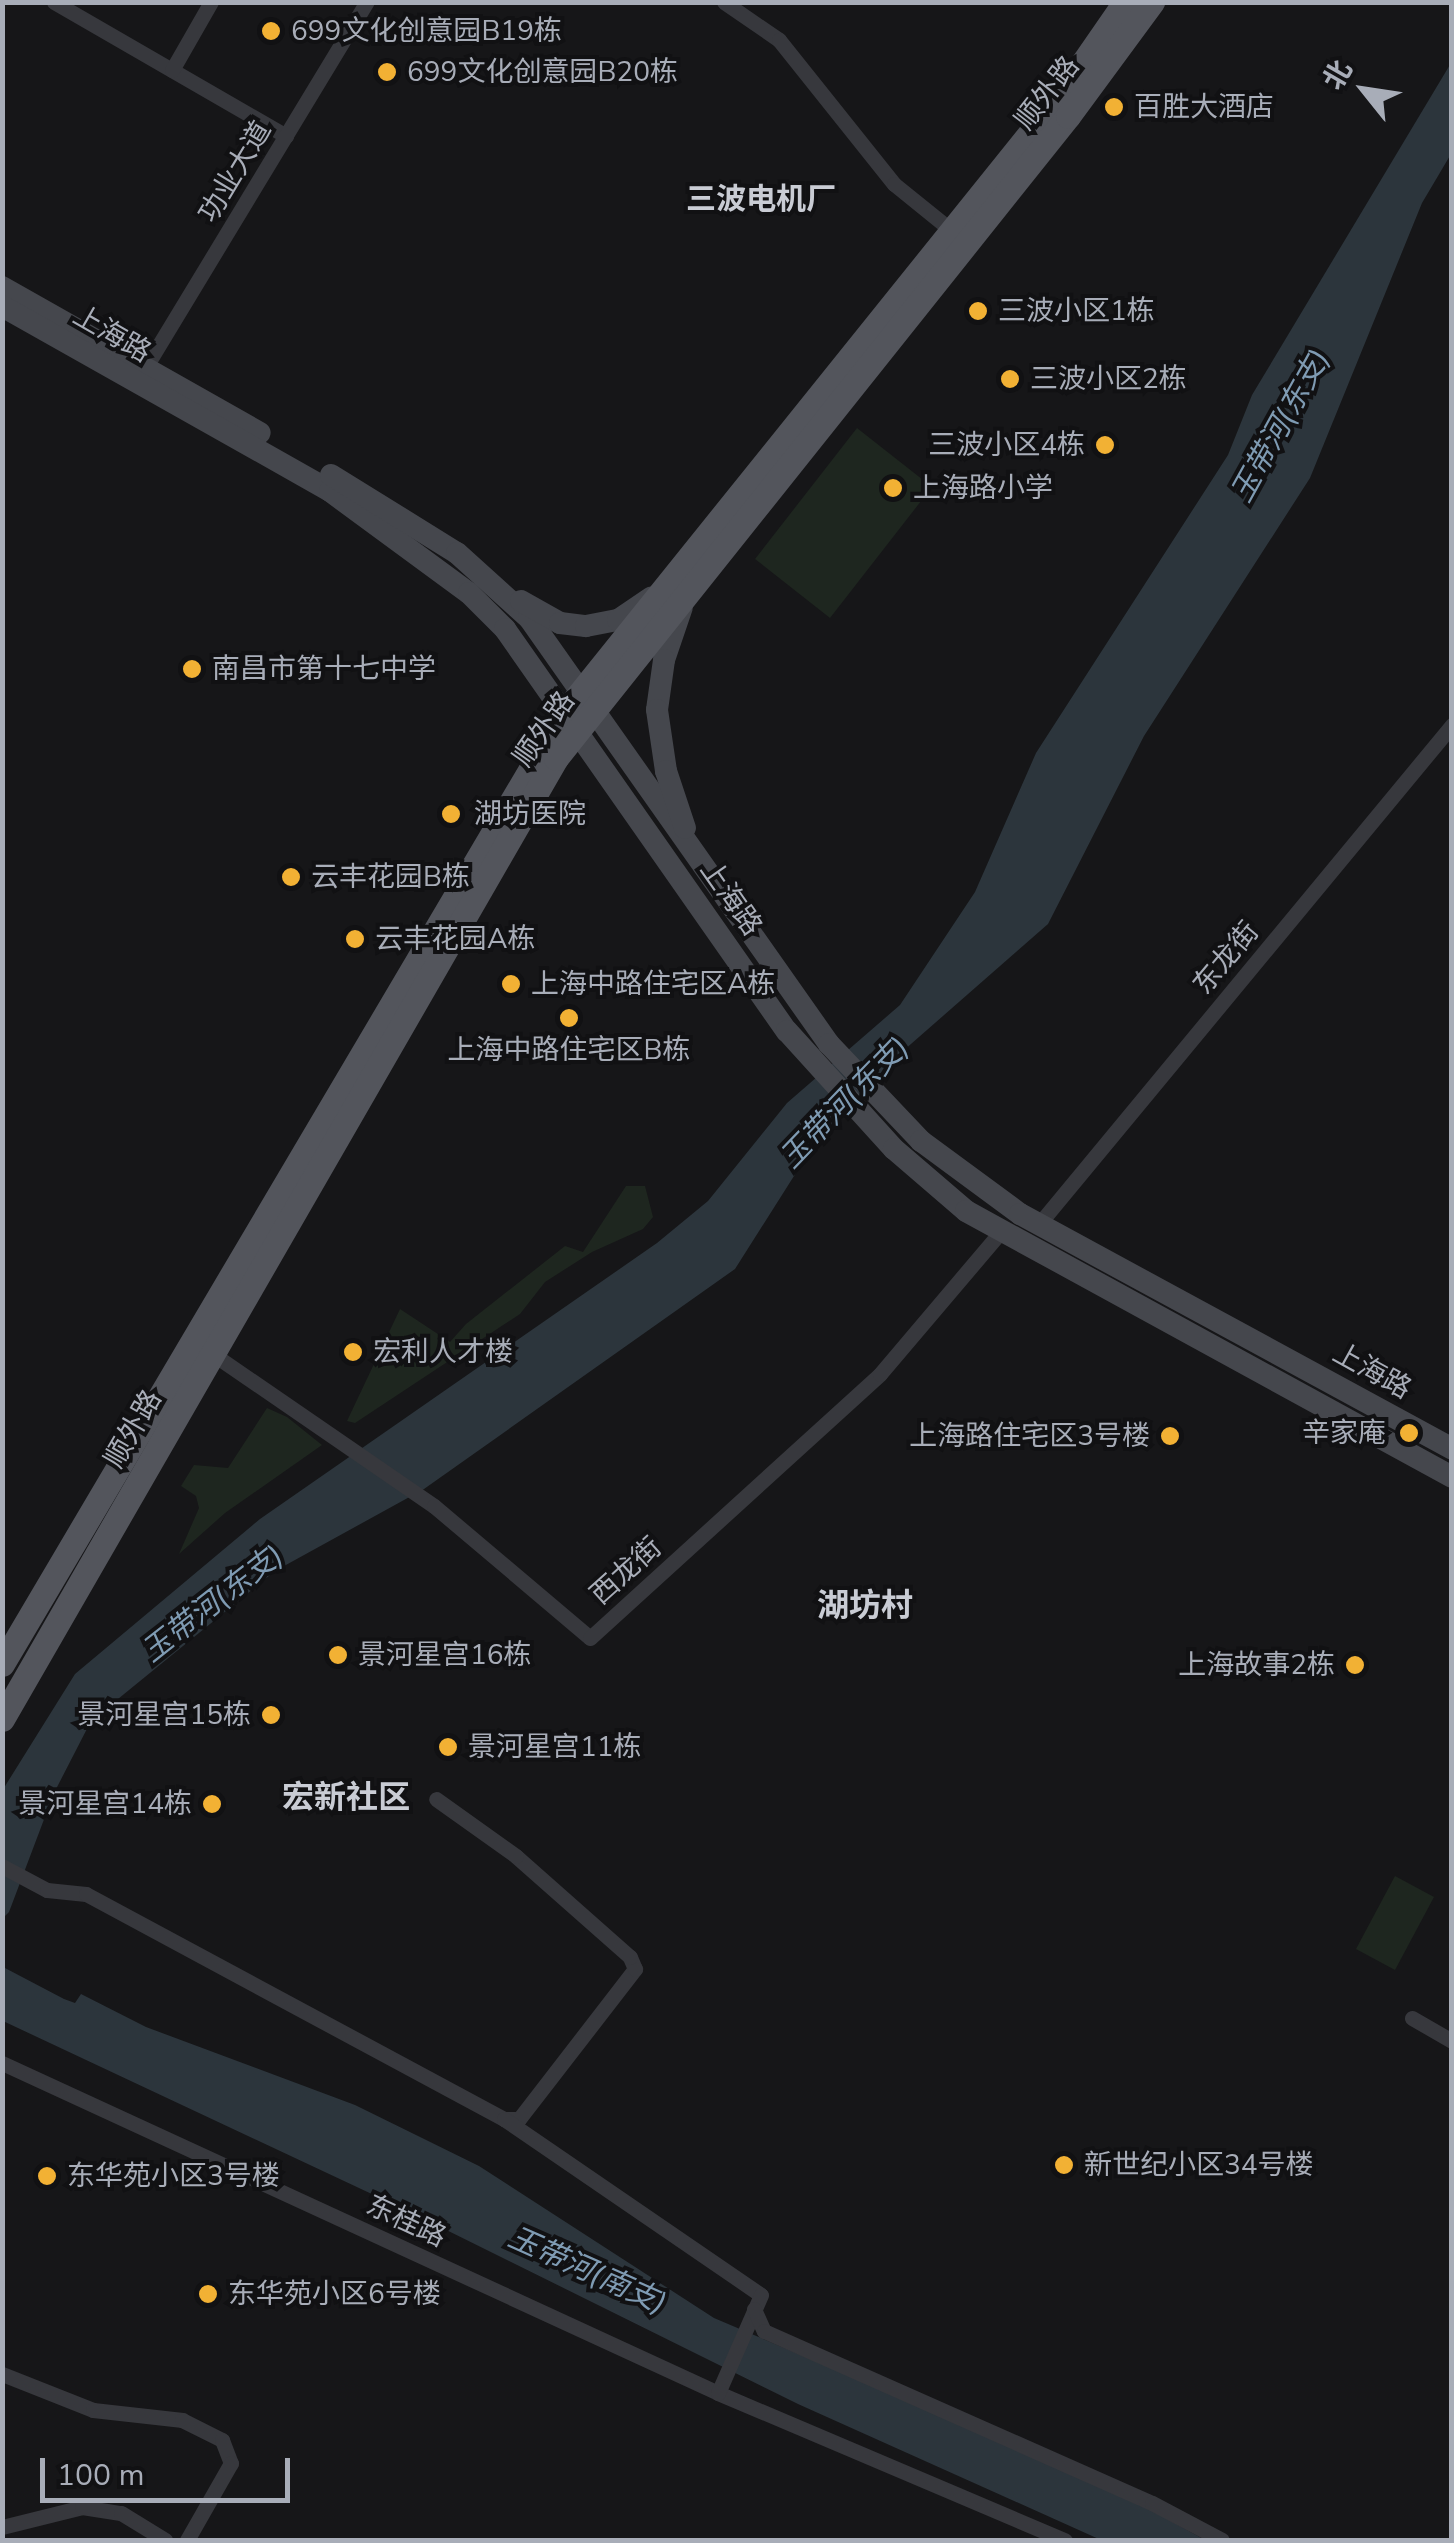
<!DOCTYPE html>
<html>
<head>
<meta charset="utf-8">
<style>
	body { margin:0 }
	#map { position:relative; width:1454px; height:2543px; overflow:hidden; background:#161618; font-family:"Nunito Sans","Noto Sans SC",sans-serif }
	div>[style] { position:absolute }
	.green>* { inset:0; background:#1e261f }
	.water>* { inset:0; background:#2c353c }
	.minor>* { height:15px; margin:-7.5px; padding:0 7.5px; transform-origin:7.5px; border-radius:7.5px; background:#37383d }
	.secondary>* { height:22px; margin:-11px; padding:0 11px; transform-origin:11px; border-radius:11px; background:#45474d }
	.primary>* { height:25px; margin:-12.5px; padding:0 12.5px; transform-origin:12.5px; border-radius:12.5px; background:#53555c }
	.dots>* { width:28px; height:28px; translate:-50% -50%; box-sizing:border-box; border:5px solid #111113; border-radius:50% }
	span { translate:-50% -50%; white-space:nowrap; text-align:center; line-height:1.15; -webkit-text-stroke:8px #111113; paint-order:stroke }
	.poi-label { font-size:28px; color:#a8adb8 }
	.left { translate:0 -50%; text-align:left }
	.right { translate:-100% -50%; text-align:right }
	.street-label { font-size:28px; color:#a8adb8 }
	.neighbourhood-label { font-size:30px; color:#c9ccd4; font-weight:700 }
	.water-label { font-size:30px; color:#7f9bb3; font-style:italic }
	.quarter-label { font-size:32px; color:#c9ccd4; font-weight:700 }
	.frame { position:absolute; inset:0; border:5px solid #a8adb8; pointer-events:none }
	.north { position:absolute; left:1314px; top:40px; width:100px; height:100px; -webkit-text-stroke:8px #111113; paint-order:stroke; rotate:300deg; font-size:28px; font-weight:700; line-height:40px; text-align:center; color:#a8adb8 }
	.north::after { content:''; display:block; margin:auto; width:35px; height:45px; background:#a8adb8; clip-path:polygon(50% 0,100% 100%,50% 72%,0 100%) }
	.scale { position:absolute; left:40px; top:2458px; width:250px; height:45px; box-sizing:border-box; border:5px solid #a8adb8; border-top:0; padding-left:12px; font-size:30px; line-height:35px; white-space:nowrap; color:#a8adb8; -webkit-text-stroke:8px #111113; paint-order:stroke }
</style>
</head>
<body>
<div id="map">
	<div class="green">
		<div style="clip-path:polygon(857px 428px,932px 487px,830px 618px,755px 559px)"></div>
		<div style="clip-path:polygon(626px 1186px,645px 1186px,653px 1217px,643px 1229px,592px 1252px,545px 1282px,520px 1314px,355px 1423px,347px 1421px,400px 1309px,450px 1342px,466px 1324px,565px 1246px,583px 1252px)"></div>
		<div style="clip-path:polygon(267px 1408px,287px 1417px,322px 1445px,225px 1513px,179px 1554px,199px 1508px,196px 1496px,181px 1486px,194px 1465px,228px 1468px)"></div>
		<div style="clip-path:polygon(1395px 1876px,1434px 1897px,1395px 1970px,1356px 1949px)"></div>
	</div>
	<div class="water">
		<div style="clip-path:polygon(1451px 63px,1451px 154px,1422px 203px,1310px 478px,1144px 736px,1048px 924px,895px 1058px,813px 1146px,735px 1269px,424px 1489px,275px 1571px,91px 1721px,54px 1793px,9px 1912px,3px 1918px,2px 1791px,75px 1674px,260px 1519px,657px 1243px,708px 1201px,787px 1103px,900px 1005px,975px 892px,1036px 753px,1228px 455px,1252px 395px)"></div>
		<div style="clip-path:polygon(5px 1968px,64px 1999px,75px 2003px,81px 1994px,146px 2027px,355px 2105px,479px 2166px,714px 2318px,1108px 2486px,1205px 2540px,1101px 2540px,798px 2404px,408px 2211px,3px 2021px)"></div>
	</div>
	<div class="minor">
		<div style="left:54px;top:2px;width:268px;rotate:30deg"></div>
		<div style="left:724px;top:2px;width:67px;rotate:34.6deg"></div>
		<div style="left:779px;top:40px;width:184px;rotate:51.4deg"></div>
		<div style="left:894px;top:184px;width:75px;rotate:39deg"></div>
		<div style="left:172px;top:70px;width:78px;rotate:-60.2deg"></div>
		<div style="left:145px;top:368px;width:428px;rotate:-58.8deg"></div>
		<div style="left:1039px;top:1224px;width:648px;rotate:-50.39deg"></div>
		<div style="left:207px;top:1350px;width:275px;rotate:34.5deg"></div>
		<div style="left:434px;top:1506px;width:204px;rotate:40.2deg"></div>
		<div style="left:590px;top:1638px;width:392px;rotate:-42.3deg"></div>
		<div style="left:880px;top:1374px;width:189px;rotate:-49.7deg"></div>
		<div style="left:2px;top:1866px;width:51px;rotate:28.1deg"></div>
		<div style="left:47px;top:1890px;width:39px;rotate:6deg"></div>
		<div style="left:86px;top:1894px;width:475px;rotate:28.3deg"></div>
		<div style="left:504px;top:2119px;width:15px"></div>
		<div style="left:519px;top:2119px;width:190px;rotate:-52.3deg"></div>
		<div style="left:635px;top:1969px;width:13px;rotate:-113deg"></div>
		<div style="left:630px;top:1957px;width:152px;rotate:-138.5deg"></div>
		<div style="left:516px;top:1856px;width:98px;rotate:-144.5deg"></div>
		<div style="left:1412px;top:2018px;width:46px;rotate:29.9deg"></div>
		<div style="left:2px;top:2063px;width:788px;rotate:24.74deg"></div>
		<div style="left:718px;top:2393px;width:377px;rotate:23deg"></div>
		<div style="left:504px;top:2119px;width:311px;rotate:34.4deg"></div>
		<div style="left:761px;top:2295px;width:107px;rotate:113.7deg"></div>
		<div style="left:754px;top:2309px;width:24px;rotate:66deg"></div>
		<div style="left:764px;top:2331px;width:424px;rotate:23.9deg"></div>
		<div style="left:1152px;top:2503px;width:79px;rotate:27.9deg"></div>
		<div style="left:2px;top:2374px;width:98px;rotate:21.6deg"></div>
		<div style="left:93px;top:2410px;width:90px;rotate:6.4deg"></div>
		<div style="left:182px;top:2420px;width:45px;rotate:26.6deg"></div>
		<div style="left:222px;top:2440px;width:25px;rotate:69deg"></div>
		<div style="left:231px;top:2463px;width:89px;rotate:119.7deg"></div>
		<div style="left:2px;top:2527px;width:82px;rotate:-14deg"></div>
		<div style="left:82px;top:2507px;width:39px;rotate:9deg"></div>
		<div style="left:121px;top:2513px;width:52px;rotate:31.5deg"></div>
	</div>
	<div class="secondary">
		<div style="left:2px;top:287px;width:296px;rotate:29.5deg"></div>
		<div style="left:2px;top:306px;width:377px;rotate:29.4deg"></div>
		<div style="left:330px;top:491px;width:172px;rotate:36.3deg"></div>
		<div style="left:469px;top:593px;width:51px;rotate:45deg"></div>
		<div style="left:505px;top:629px;width:491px;rotate:55deg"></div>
		<div style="left:787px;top:1031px;width:159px;rotate:47.8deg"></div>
		<div style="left:894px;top:1149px;width:95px;rotate:40.7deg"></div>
		<div style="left:966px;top:1211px;width:554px;rotate:28.69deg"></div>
		<div style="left:331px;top:475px;width:148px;rotate:31.8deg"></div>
		<div style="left:457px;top:553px;width:97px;rotate:42.1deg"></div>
		<div style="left:529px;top:618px;width:521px;rotate:54.85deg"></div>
		<div style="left:829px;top:1044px;width:134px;rotate:46.5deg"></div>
		<div style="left:921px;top:1141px;width:123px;rotate:36.4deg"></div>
		<div style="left:1020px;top:1214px;width:492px;rotate:28.5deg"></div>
		<div style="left:521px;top:601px;width:45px;rotate:29.4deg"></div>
		<div style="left:560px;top:623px;width:26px;rotate:7deg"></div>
		<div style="left:586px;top:626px;width:33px;rotate:-11deg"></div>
		<div style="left:618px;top:620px;width:40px;rotate:-34deg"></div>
		<div style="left:682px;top:607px;width:56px;rotate:108.8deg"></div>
		<div style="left:664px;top:660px;width:50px;rotate:98deg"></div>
		<div style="left:657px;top:710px;width:62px;rotate:81.6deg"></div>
		<div style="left:666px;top:771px;width:60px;rotate:71.6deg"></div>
	</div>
	<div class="primary">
		<div style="left:2px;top:1664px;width:1105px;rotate:-59.42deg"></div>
		<div style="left:564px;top:713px;width:792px;rotate:-51.2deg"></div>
		<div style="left:1060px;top:96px;width:114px;rotate:-55.3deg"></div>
		<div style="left:2px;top:1719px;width:1109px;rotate:-60.04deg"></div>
		<div style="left:556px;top:758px;width:821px;rotate:-51.43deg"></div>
		<div style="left:1068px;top:116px;width:142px;rotate:-53.6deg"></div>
	</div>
	<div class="dots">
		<div style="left:271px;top:31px;background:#f2b134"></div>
		<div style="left:387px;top:72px;background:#f2b134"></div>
		<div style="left:1114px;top:107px;background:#f2b134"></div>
		<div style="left:978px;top:311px;background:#f2b134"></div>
		<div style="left:1010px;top:379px;background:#f2b134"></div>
		<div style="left:1105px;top:445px;background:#f2b134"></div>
		<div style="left:893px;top:488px;background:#f2b134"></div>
		<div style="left:192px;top:669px;background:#f2b134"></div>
		<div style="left:451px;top:814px;background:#f2b134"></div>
		<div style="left:291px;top:877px;background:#f2b134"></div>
		<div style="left:355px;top:939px;background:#f2b134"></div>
		<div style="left:511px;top:984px;background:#f2b134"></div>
		<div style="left:569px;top:1018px;background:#f2b134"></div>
		<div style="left:353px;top:1352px;background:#f2b134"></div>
		<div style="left:1409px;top:1433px;background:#f2b134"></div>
		<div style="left:1170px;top:1436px;background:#f2b134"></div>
		<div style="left:338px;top:1655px;background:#f2b134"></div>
		<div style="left:1355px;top:1665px;background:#f2b134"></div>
		<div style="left:271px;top:1715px;background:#f2b134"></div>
		<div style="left:448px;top:1747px;background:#f2b134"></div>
		<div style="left:212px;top:1804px;background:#f2b134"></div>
		<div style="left:1064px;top:2165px;background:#f2b134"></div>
		<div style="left:47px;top:2176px;background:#f2b134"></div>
		<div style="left:208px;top:2294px;background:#f2b134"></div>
	</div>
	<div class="poi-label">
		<span class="left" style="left:291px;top:31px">699文化创意园B19栋</span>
		<span class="left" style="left:407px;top:72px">699文化创意园B20栋</span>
		<span class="left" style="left:1134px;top:107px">百胜大酒店</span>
		<span class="left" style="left:998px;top:311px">三波小区1栋</span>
		<span class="left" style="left:1030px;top:379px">三波小区2栋</span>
		<span class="right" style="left:1085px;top:445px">三波小区4栋</span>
		<span class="left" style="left:913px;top:488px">上海路小学</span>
		<span class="left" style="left:212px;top:669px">南昌市第十七中学</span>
		<span class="left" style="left:474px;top:814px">湖坊医院</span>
		<span class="left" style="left:311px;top:877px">云丰花园B栋</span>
		<span class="left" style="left:375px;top:939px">云丰花园A栋</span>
		<span class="left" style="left:531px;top:984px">上海中路住宅区A栋</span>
		<span style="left:569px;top:1050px">上海中路住宅区B栋</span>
		<span class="left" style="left:373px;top:1352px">宏利人才楼</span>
		<span class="right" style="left:1386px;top:1433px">辛家庵</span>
		<span class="right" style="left:1150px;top:1436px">上海路住宅区3号楼</span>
		<span class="left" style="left:358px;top:1655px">景河星宫16栋</span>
		<span class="right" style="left:1335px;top:1665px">上海故事2栋</span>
		<span class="right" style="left:251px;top:1715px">景河星宫15栋</span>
		<span class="left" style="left:468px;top:1747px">景河星宫11栋</span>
		<span class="right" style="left:192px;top:1804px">景河星宫14栋</span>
		<span class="left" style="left:1084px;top:2165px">新世纪小区34号楼</span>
		<span class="left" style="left:67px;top:2176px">东华苑小区3号楼</span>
		<span class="left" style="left:228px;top:2294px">东华苑小区6号楼</span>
	</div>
	<div class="street-label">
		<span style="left:1047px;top:93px;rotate:-52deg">顺外路</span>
		<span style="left:235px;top:172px;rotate:-59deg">功业大道</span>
		<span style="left:112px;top:334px;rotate:30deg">上海路</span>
		<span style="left:544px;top:729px;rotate:-55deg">顺外路</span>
		<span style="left:731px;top:898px;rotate:55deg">上海路</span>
		<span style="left:1226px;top:958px;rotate:-50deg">东龙街</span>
		<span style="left:1372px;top:1371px;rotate:29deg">上海路</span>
		<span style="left:133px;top:1429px;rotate:-60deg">顺外路</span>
		<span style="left:626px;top:1571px;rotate:-42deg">西龙街</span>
		<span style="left:406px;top:2221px;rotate:25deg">东桂路</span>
	</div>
	<div class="neighbourhood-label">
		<span style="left:761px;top:200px">三波电机厂</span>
	</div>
	<div class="water-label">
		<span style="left:1281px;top:426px;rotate:-61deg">玉带河(东支)</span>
		<span style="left:845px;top:1103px;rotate:-46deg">玉带河(东支)</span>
		<span style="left:213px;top:1604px;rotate:-38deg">玉带河(东支)</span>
		<span style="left:587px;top:2271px;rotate:24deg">玉带河(南支)</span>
	</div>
	<div class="quarter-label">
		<span style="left:865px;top:1606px">湖坊村</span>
		<span style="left:346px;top:1798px">宏新社区</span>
	</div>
	<div class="frame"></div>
	<div class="north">北</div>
	<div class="scale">100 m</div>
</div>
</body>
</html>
